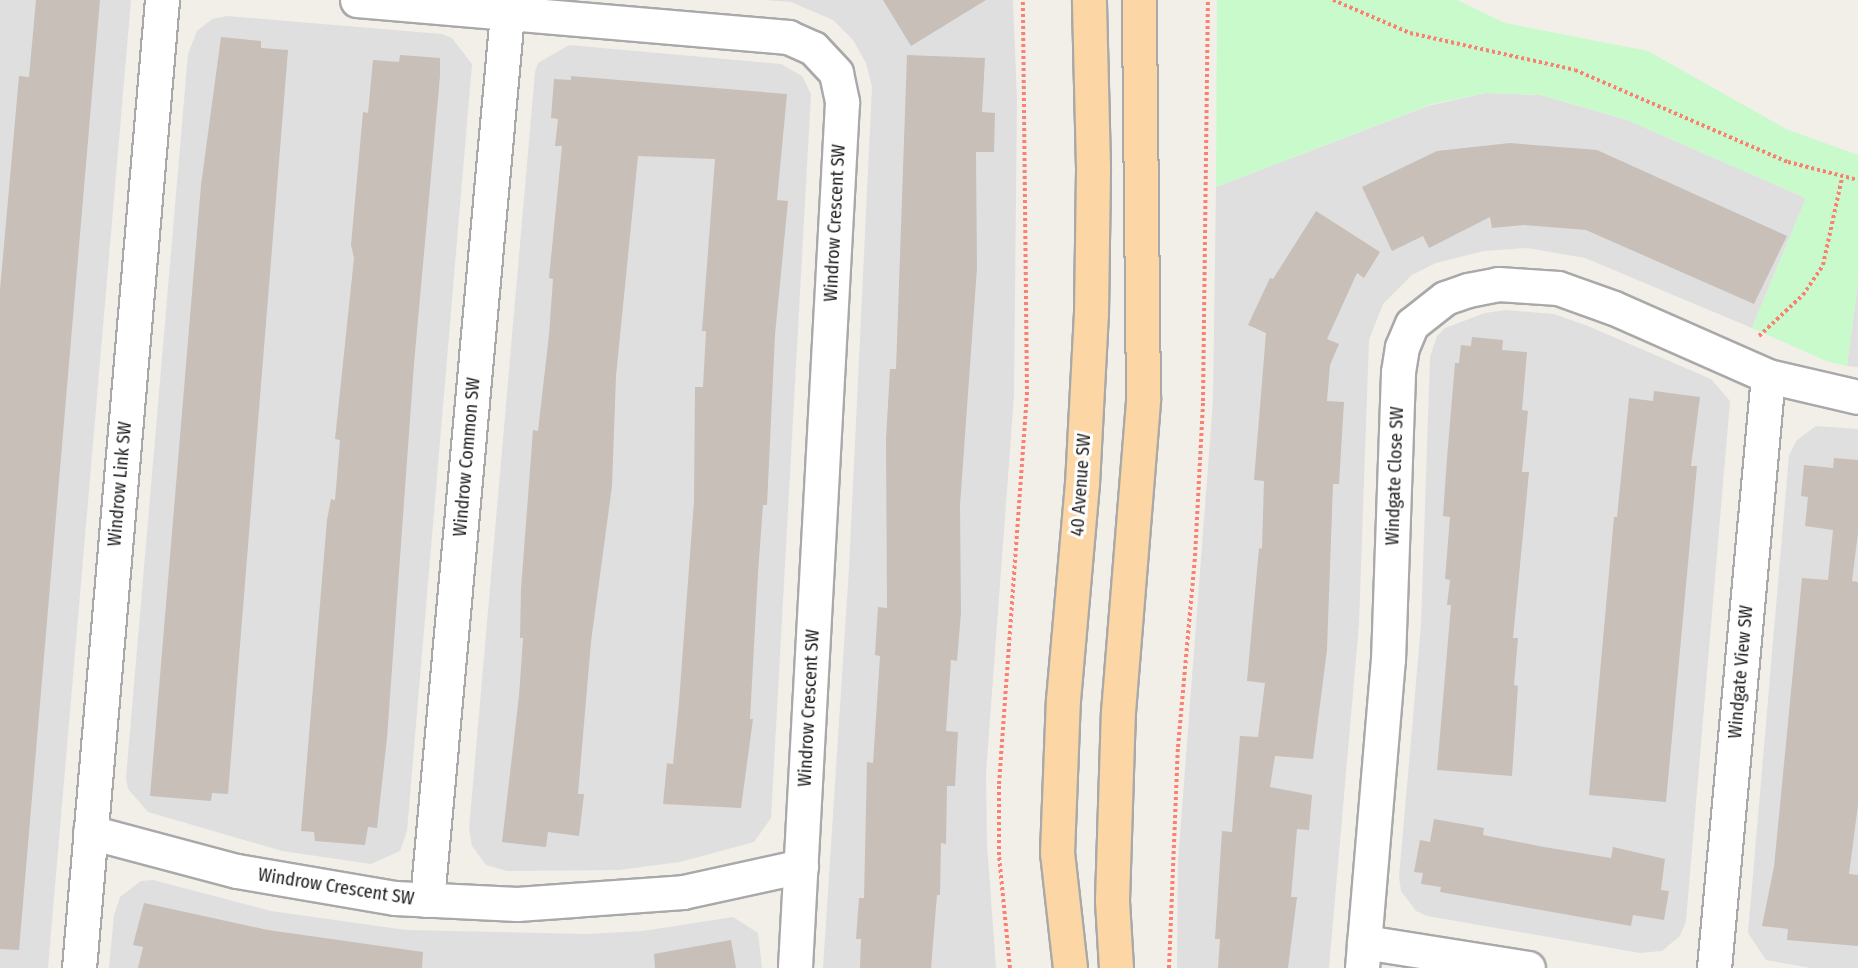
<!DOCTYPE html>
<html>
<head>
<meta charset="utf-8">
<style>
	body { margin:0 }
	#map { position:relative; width:1858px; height:968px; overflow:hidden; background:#f2efe9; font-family:"Fira Sans Condensed",sans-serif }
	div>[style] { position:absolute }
	.residential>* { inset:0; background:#e0dfdf }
	.park>* { inset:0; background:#c8facc }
	.building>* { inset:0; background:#c7bfb8 }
	.path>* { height:4px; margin-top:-2px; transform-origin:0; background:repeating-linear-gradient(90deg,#fa8072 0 3px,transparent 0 6px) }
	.roads { filter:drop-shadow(2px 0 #a9a9a9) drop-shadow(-2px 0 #a9a9a9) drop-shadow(0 2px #a9a9a9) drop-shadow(0 -2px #a9a9a9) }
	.minor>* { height:33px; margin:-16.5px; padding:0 16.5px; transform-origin:16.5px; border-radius:16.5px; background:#fff }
	.major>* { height:33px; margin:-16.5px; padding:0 16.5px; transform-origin:16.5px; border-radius:16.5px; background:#fcd6a4 }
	span { translate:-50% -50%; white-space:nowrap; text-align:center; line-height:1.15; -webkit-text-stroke:6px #fff; paint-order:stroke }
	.street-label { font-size:18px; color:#222 }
</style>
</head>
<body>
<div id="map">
	<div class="residential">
		<div style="clip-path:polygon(0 0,131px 0,48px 968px,0 968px)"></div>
		<div style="clip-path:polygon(763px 0,1013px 0,1017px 99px,1014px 396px,986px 773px,987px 844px,996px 968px,823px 968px,849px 568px,872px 87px,866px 63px,853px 40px,833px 20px,791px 2px)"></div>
		<div style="clip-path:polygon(227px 16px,442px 34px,452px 38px,472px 64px,407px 831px,400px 851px,371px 864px,282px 851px,148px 812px,128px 789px,126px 778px,188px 54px,197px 31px,212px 19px)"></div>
		<div style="clip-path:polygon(569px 45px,781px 64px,802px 76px,811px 94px,771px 818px,754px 842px,680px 862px,619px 870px,507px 871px,486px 865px,472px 846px,469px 829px,535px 72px,538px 63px)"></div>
		<div style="clip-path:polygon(1486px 93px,1541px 95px,1627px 120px,1806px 198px,1752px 328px,1585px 258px,1527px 248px,1484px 251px,1436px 263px,1412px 275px,1383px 304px,1369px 340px,1359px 624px,1329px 968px,1177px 968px,1178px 861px,1213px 401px,1216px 187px,1428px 106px)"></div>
		<div style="clip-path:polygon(1858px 282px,1858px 367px,1847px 366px)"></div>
		<div style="clip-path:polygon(1506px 310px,1554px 314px,1588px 326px,1711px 379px,1730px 401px,1686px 921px,1680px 936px,1662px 951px,1640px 953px,1427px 916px,1416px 911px,1401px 891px,1399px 877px,1421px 625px,1430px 357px,1437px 336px,1445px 328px,1485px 313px)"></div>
		<div style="clip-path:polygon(1816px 426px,1858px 429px,1858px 968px,1811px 968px,1766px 960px,1748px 933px,1789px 455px,1797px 440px)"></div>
		<div style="clip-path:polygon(153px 880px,271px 911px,406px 930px,587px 934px,643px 931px,733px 917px,758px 933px,762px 968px,109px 968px,114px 915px,120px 897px,141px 881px)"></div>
	</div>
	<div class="park">
		<div style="clip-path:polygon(1217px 0,1457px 0,1505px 23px,1648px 51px,1786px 129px,1858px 155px,1858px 282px,1847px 366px,1826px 361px,1752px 328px,1806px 198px,1627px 120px,1541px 95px,1486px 93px,1432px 104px,1216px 187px)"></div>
	</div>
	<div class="building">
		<div style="clip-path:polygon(36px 0,100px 0,19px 950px,0 949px,0 290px,19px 76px,29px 77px)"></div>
		<div style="clip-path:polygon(883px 0,986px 0,911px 46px)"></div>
		<div style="clip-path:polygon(221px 37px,261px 41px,261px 48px,288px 50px,228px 794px,212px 793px,211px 801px,150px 796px,201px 185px)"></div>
		<div style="clip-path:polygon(400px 55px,440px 58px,440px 76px,414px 364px,387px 738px,377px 828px,368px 827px,365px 845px,315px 841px,314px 832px,301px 831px,327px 520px,331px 499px,335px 500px,340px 440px,335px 439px,354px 258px,351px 245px,363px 112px,368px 113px,373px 60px,399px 62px)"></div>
		<div style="clip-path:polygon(907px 55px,985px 58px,982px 112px,995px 113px,994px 152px,976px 152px,977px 268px,960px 505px,961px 613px,957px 661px,951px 660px,946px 731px,958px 732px,955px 786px,947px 786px,946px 844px,941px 843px,940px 895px,937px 895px,931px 968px,860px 968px,861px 939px,856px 939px,859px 898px,864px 898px,867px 762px,873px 763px,880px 656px,875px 655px,878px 607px,887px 608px,886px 439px,890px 369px,896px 369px)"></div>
		<div style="clip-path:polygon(571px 76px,787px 94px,777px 200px,788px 201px,775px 335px,767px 505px,763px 505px,758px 573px,750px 719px,753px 719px,741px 808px,663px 804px,667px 763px,673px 764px,679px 702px,694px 501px,695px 387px,703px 387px,706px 331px,702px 331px,715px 159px,638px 156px,616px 376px,612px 486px,591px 642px,578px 794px,584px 794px,579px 836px,548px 832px,546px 847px,502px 842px,519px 696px,523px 638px,520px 638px,521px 589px,533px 430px,538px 431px,549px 335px,553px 279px,549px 278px,562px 146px,555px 146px,558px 119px,551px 118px,554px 79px,571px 80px)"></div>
		<div style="clip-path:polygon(1510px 143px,1597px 150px,1787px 236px,1754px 304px,1586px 230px,1524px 225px,1492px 228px,1490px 217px,1429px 248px,1423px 236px,1392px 251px,1362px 187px,1437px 151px)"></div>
		<div style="clip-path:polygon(1316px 211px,1380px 252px,1364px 278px,1357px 273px,1327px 339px,1339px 344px,1330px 365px,1327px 401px,1344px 402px,1339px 484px,1333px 484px,1327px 650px,1313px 759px,1275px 756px,1270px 787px,1312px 795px,1309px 830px,1297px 829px,1291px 897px,1297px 897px,1288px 968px,1218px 968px,1220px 939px,1215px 939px,1222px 831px,1232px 832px,1240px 736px,1258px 737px,1265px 683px,1247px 681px,1259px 548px,1262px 549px,1264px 481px,1254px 480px,1266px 333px,1248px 325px,1270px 278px,1273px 279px)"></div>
		<div style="clip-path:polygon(1472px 337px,1503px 340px,1502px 350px,1527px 352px,1522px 410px,1528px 411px,1522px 472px,1529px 472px,1513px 638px,1518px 638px,1514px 685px,1518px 686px,1512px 776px,1437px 770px,1451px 605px,1447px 605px,1450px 580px,1445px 579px,1450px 517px,1443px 516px,1447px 458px,1455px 363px,1459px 363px,1461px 345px,1471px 346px)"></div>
		<div style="clip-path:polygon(1654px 391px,1700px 397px,1691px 466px,1697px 466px,1666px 802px,1589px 795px,1614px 517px,1617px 517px,1629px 398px,1653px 401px)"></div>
		<div style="clip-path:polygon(1834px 458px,1858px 460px,1858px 533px,1852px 581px,1858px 582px,1858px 805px,1849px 874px,1858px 875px,1858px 946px,1787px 940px,1788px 929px,1762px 926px,1774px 867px,1802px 578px,1828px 580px,1833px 530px,1805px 526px,1808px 497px,1801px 496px,1804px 465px,1833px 468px)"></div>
		<div style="clip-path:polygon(1434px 819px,1484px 828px,1483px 835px,1544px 847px,1611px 858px,1613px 847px,1665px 859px,1661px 890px,1669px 891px,1664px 920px,1633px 915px,1631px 926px,1440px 892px,1441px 887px,1421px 884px,1423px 873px,1414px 872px,1420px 840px,1430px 842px)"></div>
		<div style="clip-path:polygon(144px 903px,268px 930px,423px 952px,422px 968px,138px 968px,143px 947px,133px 945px)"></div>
		<div style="clip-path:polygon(731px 940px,736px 968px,655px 968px,654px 954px)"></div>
	</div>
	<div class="path">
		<div style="left:1333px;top:0;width:84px;rotate:23.2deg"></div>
		<div style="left:1410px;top:33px;width:169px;rotate:12.6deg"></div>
		<div style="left:1575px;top:70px;width:232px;rotate:23.4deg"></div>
		<div style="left:1788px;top:162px;width:72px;rotate:14.4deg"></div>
		<div style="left:1759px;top:336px;width:60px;rotate:-43deg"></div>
		<div style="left:1803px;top:295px;width:36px;rotate:-56deg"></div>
		<div style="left:1823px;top:265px;width:89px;rotate:-77.7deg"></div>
		<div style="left:1010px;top:968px;width:114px;rotate:-95.6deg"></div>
		<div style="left:999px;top:855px;width:71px;rotate:-90deg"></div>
		<div style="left:999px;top:784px;width:390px;rotate:-85.9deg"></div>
		<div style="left:1027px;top:395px;width:395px;rotate:-90.6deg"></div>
		<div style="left:1169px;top:968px;width:221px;rotate:-87.7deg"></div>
		<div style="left:1178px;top:747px;width:192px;rotate:-84.9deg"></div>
		<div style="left:1195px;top:556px;width:155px;rotate:-87deg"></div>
		<div style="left:1203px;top:401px;width:401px;rotate:-89.3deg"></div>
	</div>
	<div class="roads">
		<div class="minor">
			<div style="left:357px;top:0;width:433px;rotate:4.9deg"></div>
			<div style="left:788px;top:37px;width:27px;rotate:24deg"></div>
			<div style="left:813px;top:48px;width:34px;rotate:47deg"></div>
			<div style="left:836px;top:73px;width:30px;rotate:78deg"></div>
			<div style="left:842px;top:102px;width:867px;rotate:93.11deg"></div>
			<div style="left:90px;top:832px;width:152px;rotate:14.9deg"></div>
			<div style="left:237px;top:871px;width:160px;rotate:9.7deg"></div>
			<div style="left:395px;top:898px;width:122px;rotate:2.8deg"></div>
			<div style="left:517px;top:904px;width:166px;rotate:-4.1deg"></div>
			<div style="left:683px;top:892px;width:121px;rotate:-12.4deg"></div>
			<div style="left:427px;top:900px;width:890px;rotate:-84.84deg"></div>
			<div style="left:1364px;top:942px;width:166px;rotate:9deg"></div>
			<div style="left:79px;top:968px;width:972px;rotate:-85.1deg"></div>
			<div style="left:1362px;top:968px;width:309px;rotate:-85.2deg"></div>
			<div style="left:1388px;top:660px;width:288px;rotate:-88deg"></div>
			<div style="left:1398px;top:372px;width:25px;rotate:-81deg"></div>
			<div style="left:1402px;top:347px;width:25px;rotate:-67deg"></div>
			<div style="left:1412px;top:324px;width:42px;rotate:-38.2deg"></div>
			<div style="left:1445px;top:298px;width:24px;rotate:-19deg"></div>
			<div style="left:1468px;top:290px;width:31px;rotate:-11deg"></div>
			<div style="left:1498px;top:284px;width:60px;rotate:3.8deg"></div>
			<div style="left:1558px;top:288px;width:59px;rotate:19.7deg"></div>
			<div style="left:1614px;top:308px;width:168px;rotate:23.8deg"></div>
			<div style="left:1768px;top:376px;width:92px;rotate:13.1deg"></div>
			<div style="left:1714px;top:968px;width:594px;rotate:-84.79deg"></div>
		</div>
		<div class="major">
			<div style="left:1070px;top:968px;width:116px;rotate:-96.4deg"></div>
			<div style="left:1057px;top:853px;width:153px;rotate:-87.8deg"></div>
			<div style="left:1063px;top:700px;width:217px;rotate:-85deg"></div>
			<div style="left:1082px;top:484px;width:170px;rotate:-87deg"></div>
			<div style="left:1091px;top:314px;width:147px;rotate:-89.2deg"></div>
			<div style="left:1093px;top:167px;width:167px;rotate:-91.4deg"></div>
			<div style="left:1116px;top:968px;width:68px;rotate:-93.4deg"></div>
			<div style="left:1112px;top:900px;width:188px;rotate:-88.2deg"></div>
			<div style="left:1118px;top:712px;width:315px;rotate:-85.4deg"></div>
			<div style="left:1143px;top:398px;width:398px;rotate:-90.6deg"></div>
		</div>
	</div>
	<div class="street-label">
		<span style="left:835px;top:223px;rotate:-87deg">Windrow Crescent SW</span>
		<span style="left:467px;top:457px;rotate:-85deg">Windrow Common SW</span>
		<span style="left:1395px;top:476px;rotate:-88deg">Windgate Close SW</span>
		<span style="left:120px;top:484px;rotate:-85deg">Windrow Link SW</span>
		<span style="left:1081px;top:485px;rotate:-86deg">40 Avenue SW</span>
		<span style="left:1741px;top:672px;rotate:-85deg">Windgate View SW</span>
		<span style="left:809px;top:708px;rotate:-87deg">Windrow Crescent SW</span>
		<span style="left:336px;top:887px;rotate:9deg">Windrow Crescent SW</span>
	</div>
</div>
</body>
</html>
